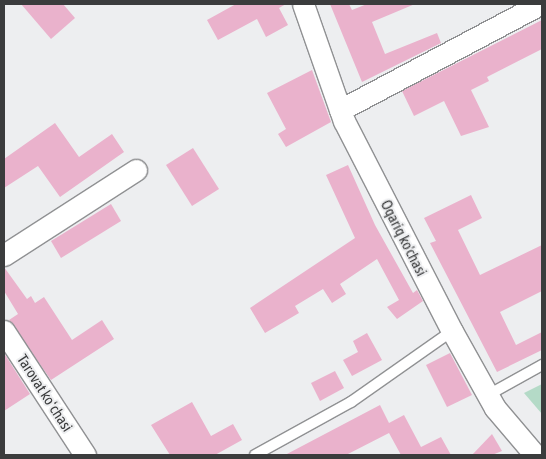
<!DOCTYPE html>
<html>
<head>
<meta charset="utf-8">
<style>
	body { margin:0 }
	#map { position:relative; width:546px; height:459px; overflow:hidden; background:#edeef0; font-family:"Asap Condensed",sans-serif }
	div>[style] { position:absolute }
	.green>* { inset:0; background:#b4dac7 }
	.building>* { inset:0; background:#eab2cc }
	.roads { filter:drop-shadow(1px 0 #909193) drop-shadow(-1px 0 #909193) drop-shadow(0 1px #909193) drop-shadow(0 -1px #909193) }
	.lane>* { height:10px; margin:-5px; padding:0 5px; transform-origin:5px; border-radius:5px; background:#fff }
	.street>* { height:21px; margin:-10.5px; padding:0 10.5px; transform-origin:10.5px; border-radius:10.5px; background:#fff }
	span { translate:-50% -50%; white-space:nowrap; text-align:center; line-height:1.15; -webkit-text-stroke:4px #edeef0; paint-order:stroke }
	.street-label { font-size:15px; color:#3b3c3d }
	.frame { position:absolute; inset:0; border:5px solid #3b3c3d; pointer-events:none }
</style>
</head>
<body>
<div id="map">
	<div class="green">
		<div style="clip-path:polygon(542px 384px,542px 414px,524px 393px)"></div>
	</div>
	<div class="building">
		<div style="clip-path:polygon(21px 4px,63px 4px,75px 18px,51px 39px)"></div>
		<div style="clip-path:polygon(236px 4px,286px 4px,279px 8px,288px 25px,266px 37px,257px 19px,218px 40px,207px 20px)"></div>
		<div style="clip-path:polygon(330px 4px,349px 4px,352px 10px,367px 4px,415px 4px,372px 22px,385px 54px,437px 33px,441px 43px,362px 82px)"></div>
		<div style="clip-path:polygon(542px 20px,542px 49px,487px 77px,489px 81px,471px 90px,489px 127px,461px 136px,444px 101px,414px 116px,402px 91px)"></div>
		<div style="clip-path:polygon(312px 70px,331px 122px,286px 147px,278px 134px,286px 129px,267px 93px)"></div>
		<div style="clip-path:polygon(55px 123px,79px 157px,112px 134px,124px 152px,60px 197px,38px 166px,4px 188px,4px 159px)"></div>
		<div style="clip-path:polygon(193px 148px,219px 189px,192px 206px,166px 165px)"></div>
		<div style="clip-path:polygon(348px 165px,375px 225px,413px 293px,417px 290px,423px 301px,397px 319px,387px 307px,399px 300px,377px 259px,340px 284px,346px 294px,332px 303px,323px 289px,295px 306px,299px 313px,265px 333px,250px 308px,355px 238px,326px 175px)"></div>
		<div style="clip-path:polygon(471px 195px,482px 218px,458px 230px,480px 275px,542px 245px,542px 291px,500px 312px,516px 345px,542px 332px,542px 350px,497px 372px,430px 243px,436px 241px,424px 218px)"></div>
		<div style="clip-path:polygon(111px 204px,121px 221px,61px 258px,51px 241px)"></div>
		<div style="clip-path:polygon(4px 267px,27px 299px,31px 296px,35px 303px,44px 297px,72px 340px,102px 320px,114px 339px,51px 380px,9px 320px,18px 314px,4px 291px)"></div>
		<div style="clip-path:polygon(367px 333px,382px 360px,352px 376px,343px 360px,358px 352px,353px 341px)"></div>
		<div style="clip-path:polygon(4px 353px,30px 394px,4px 411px)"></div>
		<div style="clip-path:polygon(450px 353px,472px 395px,447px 407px,426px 365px)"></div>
		<div style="clip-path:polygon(335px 371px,344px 388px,320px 401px,311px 383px)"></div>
		<div style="clip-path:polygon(192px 402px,211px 436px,233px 424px,242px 440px,215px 455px,170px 455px,151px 425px)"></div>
		<div style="clip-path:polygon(380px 405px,389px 423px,404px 415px,421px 447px,441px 437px,451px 455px,401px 455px,389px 433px,346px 455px,285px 455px)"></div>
		<div style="clip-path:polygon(492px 434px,502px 451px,492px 455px,472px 455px)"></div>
	</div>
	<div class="roads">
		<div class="lane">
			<div style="left:490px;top:394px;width:60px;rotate:-29.1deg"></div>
			<div style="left:255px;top:455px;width:110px;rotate:-28.9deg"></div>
			<div style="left:351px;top:402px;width:123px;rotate:-35.1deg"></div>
		</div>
		<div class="street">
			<div style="left:303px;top:4px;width:124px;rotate:70.7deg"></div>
			<div style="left:344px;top:121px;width:236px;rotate:62.8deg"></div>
			<div style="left:452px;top:331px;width:88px;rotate:60.8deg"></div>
			<div style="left:495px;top:408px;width:62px;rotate:49.6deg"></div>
			<div style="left:340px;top:110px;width:226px;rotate:-27.9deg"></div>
			<div style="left:4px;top:255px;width:157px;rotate:-32.8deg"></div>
			<div style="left:4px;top:331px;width:148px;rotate:56.8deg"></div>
		</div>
	</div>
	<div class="street-label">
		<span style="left:404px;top:238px;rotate:63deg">Oqariq ko'chasi</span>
		<span style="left:45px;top:393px;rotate:57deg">Tarovat koʻchasi</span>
	</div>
	<div class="frame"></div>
</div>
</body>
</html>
